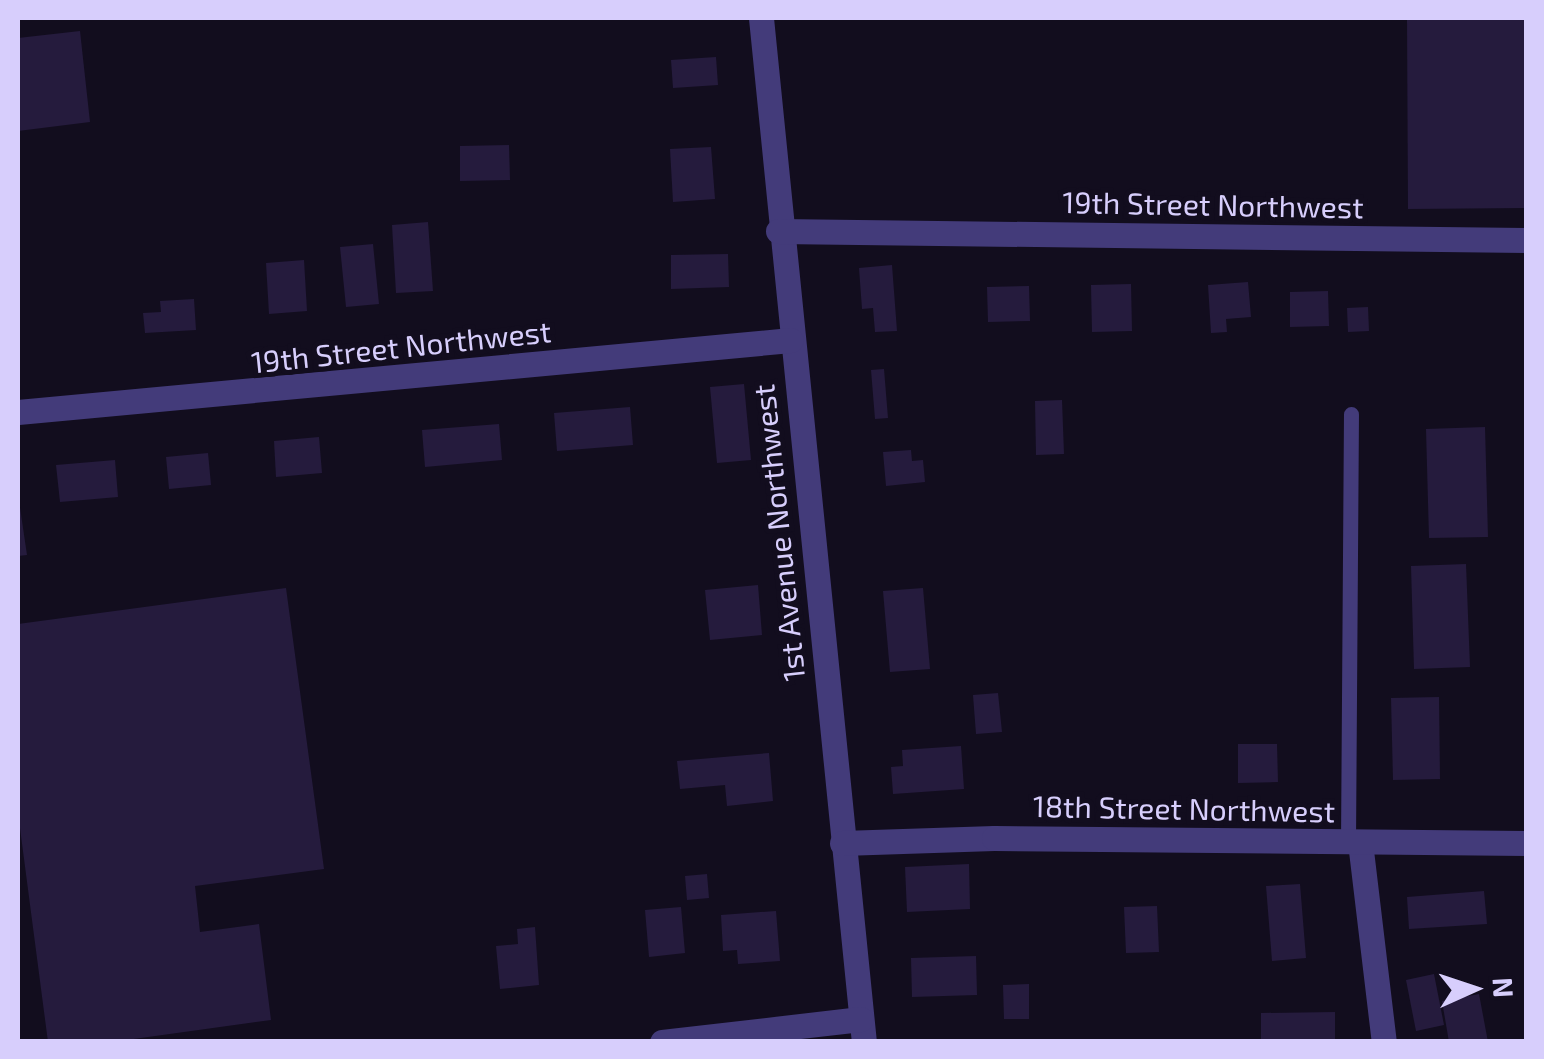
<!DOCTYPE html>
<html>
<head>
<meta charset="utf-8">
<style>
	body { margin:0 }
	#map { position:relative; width:1544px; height:1059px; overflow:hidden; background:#120d1e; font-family:"Exo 2",sans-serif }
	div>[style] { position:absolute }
	.building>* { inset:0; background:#251b3d }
	.lane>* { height:15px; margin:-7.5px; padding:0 7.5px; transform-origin:7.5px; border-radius:7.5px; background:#433b7a }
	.street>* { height:25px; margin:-12.5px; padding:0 12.5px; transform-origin:12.5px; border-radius:12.5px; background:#433b7a }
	span { translate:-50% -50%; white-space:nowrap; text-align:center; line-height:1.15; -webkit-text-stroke:10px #120d1e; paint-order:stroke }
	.street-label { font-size:30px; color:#d7cefc }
	.frame { position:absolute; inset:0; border:20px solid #d7cefc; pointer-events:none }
	.north { position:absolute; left:1424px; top:939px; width:100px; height:100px; -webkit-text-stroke:8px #120d1e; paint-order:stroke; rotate:87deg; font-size:28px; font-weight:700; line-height:40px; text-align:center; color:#d7cefc }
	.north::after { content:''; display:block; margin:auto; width:35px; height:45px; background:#d7cefc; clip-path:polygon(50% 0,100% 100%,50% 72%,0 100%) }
</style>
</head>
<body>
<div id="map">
	<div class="building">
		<div style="clip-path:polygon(1407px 18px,1526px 18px,1526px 208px,1408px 209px)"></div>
		<div style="clip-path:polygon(80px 31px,90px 122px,18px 131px,18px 38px)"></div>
		<div style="clip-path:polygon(716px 57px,718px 85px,673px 88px,671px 60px)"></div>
		<div style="clip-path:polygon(509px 145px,510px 180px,460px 181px,460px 146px)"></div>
		<div style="clip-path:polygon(711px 147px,715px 199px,673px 202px,670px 149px)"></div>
		<div style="clip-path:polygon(428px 222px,433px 291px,396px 293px,392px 225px)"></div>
		<div style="clip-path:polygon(373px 244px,379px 304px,346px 307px,340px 247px)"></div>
		<div style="clip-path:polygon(728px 254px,729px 287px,671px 289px,671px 255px)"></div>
		<div style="clip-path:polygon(304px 260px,307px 311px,269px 314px,266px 263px)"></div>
		<div style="clip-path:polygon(892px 265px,897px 331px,875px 332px,873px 308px,862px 309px,859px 268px)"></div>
		<div style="clip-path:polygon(1248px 282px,1251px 317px,1226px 319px,1227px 332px,1211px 333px,1208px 285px)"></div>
		<div style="clip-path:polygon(1131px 284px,1132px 331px,1092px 332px,1091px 285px)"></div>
		<div style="clip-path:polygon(1029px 286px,1030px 321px,988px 322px,987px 287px)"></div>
		<div style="clip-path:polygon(1328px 291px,1329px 326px,1290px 327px,1290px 292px)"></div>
		<div style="clip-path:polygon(194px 299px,196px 330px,145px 333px,143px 313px,161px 312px,160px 301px)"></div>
		<div style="clip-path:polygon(1368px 307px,1369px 331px,1348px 332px,1347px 308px)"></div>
		<div style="clip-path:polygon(884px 369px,888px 418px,875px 419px,871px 370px)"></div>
		<div style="clip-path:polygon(744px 384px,751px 460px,717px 463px,710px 387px)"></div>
		<div style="clip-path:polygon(1062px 400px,1064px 454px,1036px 455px,1035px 401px)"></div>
		<div style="clip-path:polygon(630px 407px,633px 445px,557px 451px,554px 413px)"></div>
		<div style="clip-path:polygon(499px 424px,502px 460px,425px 467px,422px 430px)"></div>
		<div style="clip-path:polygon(1485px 427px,1488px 537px,1429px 538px,1426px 429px)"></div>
		<div style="clip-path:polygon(319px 437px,322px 473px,276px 477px,274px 441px)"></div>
		<div style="clip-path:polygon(911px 450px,912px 461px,923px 460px,925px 482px,886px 486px,883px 452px)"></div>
		<div style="clip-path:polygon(208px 453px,211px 485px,169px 489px,166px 457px)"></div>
		<div style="clip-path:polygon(115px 460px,118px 497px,60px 502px,56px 465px)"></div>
		<div style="clip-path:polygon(18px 494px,27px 555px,18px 556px)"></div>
		<div style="clip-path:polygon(1466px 564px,1470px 667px,1414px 669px,1411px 566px)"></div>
		<div style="clip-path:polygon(758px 585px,762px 635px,710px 640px,705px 590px)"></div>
		<div style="clip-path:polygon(286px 588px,324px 869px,195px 886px,200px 932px,259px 924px,271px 1020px,112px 1042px,48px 1042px,18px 813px,18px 624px)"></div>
		<div style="clip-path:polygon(923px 588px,930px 669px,890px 672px,883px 591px)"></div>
		<div style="clip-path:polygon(998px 693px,1002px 732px,976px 734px,973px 695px)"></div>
		<div style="clip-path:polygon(1439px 697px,1440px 779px,1393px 780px,1391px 698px)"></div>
		<div style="clip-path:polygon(1238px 744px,1277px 744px,1278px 782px,1238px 783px)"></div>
		<div style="clip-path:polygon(961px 746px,964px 789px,893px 794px,891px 767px,903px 766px,902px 750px)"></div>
		<div style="clip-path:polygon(769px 753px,773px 801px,727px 806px,725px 785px,680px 789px,677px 761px)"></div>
		<div style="clip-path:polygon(969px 864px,970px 909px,907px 912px,905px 867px)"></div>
		<div style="clip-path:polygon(707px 874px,709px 898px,687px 900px,685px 876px)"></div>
		<div style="clip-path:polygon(1300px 884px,1306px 958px,1272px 961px,1266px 886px)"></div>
		<div style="clip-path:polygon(1484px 891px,1487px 924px,1409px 929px,1407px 897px)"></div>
		<div style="clip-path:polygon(1157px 906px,1159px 952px,1126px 953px,1124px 907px)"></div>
		<div style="clip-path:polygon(681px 907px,685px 953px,649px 957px,645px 910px)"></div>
		<div style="clip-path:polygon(776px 911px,780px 961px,738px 964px,737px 950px,723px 951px,721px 915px)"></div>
		<div style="clip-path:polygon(535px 927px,539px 985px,500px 989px,496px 946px,518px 944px,517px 929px)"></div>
		<div style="clip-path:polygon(976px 956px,977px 995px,912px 997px,911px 958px)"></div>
		<div style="clip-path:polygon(1434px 974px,1444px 1025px,1416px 1031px,1406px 980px)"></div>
		<div style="clip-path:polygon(1029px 984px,1029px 1019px,1004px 1019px,1003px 985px)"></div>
		<div style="clip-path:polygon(1479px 994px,1488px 1042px,1449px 1042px,1442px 1001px)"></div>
		<div style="clip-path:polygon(1335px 1012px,1335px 1042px,1261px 1042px,1261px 1013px)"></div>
	</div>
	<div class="lane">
		<div style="left:1348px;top:842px;width:428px;rotate:-89.6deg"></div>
	</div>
	<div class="street">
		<div style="left:761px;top:18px;width:1029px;rotate:84.26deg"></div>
		<div style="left:778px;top:231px;width:748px;rotate:0.69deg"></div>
		<div style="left:18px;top:412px;width:776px;rotate:-5.32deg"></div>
		<div style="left:1360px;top:842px;width:201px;rotate:83.2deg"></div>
		<div style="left:842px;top:843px;width:152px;rotate:-1.9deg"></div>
		<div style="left:994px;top:838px;width:532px;rotate:0.54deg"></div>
		<div style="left:662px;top:1042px;width:200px;rotate:-6.6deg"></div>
	</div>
	<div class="street-label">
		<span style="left:1213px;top:204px;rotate:1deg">19th Street Northwest</span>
		<span style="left:401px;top:346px;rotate:-6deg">19th Street Northwest</span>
		<span style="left:778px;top:533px;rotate:-96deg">1st Avenue Northwest</span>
		<span style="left:1184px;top:808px;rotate:1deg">18th Street Northwest</span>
	</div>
	<div class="frame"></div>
	<div class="north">N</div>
</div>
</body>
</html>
